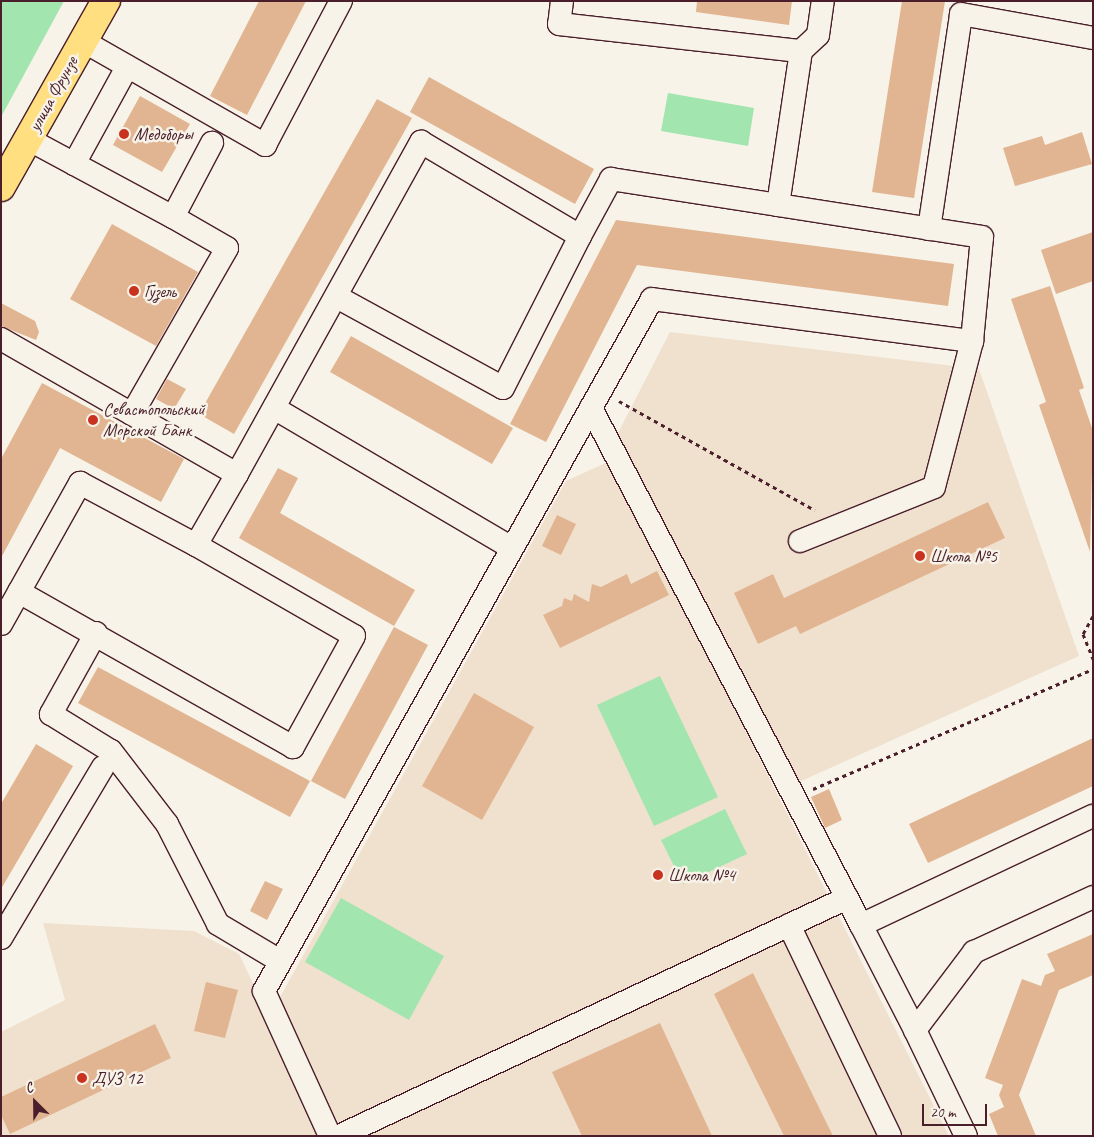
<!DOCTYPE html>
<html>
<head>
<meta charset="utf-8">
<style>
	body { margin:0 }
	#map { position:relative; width:1094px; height:1137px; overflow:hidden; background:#f7f3e8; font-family:Caveat,sans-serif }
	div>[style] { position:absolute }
	.built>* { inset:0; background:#f0e0ce }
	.green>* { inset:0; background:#a2e5af }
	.building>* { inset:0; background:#e1b591 }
	.path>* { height:3px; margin-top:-1.5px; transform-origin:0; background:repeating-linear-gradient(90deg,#4a1f2b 0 4px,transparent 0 8px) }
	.roads { filter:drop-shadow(1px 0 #4a1f2b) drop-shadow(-1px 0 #4a1f2b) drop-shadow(0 1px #4a1f2b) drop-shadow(0 -1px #4a1f2b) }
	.minor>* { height:22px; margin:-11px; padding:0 11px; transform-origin:11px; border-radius:11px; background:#f7f3e8 }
	.major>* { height:28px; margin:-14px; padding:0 14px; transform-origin:14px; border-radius:14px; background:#ffdf80 }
	.dots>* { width:14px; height:14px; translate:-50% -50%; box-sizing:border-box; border:2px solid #f7f3e8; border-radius:50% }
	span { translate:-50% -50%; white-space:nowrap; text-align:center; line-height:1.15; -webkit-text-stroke:5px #f7f3e8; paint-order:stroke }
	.street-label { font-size:18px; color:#4a1f2b }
	.poi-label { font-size:18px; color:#4a1f2b }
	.left { translate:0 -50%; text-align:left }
	.frame { position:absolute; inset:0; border:2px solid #4a1f2b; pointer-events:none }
	.north { position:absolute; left:10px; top:1077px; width:50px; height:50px; -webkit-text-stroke:4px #f7f3e8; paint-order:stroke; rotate:337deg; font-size:14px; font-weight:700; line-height:20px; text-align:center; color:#4a1f2b }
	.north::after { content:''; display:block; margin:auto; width:18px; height:22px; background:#4a1f2b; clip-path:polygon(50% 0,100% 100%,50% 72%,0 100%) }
	.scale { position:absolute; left:922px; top:1104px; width:65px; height:22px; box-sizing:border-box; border:2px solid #4a1f2b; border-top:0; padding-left:6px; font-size:15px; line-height:18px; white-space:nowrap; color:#4a1f2b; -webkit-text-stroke:4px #f7f3e8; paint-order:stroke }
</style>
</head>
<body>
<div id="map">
	<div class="built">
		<div style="clip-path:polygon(670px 332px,979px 369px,1079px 656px,799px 782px,618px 433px)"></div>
		<div style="clip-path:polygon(610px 461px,949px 1136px,1px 1136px,1px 1032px,65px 1000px,43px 923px,194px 931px,239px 954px,269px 1017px,566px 481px)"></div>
	</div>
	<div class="green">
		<div style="clip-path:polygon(1px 1px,64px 1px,1px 117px)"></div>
		<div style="clip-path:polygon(668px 93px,754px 108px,748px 146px,661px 131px)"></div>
		<div style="clip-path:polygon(660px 676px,718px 797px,654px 826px,597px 705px)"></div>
		<div style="clip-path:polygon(725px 809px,747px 854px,683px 884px,661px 840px)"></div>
		<div style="clip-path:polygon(341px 898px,444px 956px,409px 1020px,305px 962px)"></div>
	</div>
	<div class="building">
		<div style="clip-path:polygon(259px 1px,306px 1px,247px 115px,210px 96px)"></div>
		<div style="clip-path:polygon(697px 1px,792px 1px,789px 25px,696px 12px)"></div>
		<div style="clip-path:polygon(902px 1px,945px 1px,914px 198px,872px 192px)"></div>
		<div style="clip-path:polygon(429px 77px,594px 169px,575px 204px,410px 112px)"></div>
		<div style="clip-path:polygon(140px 96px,190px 124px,162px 172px,113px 145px)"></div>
		<div style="clip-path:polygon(377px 99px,412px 118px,234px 434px,199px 414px)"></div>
		<div style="clip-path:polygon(1082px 132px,1092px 164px,1015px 186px,1003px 148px,1042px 136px,1045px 145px)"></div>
		<div style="clip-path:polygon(616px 220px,954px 264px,948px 306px,637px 265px,546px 442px,510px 424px)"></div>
		<div style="clip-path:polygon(112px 224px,198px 272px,156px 346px,70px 299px)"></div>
		<div style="clip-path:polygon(1093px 232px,1093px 281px,1056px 294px,1041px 250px)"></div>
		<div style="clip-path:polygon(1050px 286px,1084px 388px,1079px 390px,1093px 431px,1090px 552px,1039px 405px,1046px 402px,1011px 299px)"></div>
		<div style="clip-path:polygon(1px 303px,35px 321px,39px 332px,36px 340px,1px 326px)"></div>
		<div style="clip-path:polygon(351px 336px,513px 428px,492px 464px,330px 372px)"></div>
		<div style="clip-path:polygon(167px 379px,186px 389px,174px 409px,156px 399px)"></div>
		<div style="clip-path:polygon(42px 383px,184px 459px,161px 502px,60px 448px,1px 558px,1px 459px)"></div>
		<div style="clip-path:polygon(278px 468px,298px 478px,280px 513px,415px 590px,394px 626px,239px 538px)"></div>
		<div style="clip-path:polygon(988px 502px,1005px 538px,800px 634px,796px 626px,758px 644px,734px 593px,773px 574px,784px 598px)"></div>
		<div style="clip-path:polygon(557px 515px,576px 524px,561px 555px,542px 546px)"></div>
		<div style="clip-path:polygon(657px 571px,669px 595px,560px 648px,543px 615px,562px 606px,564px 598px,572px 601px,574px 594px,589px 602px,592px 584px,601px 587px,627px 574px,631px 584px)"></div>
		<div style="clip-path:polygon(394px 627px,428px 645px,345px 799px,311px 781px)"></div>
		<div style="clip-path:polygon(98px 667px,310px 781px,290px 817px,78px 703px)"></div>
		<div style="clip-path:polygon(474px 693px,534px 727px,482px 820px,422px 786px)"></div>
		<div style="clip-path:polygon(1093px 738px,1093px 786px,928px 863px,909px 824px)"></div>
		<div style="clip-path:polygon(36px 744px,73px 766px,1px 889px,1px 804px)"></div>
		<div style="clip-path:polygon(829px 789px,842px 820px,825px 828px,811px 797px)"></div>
		<div style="clip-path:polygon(265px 881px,283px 889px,267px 920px,250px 911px)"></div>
		<div style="clip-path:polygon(1093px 934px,1093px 975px,1059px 990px,1019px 1095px,1036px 1136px,998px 1136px,989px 1114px,1004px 1107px,999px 1095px,1003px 1085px,985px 1078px,1022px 979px,1041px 986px,1045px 975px,1055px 971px,1047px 954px)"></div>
		<div style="clip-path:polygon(753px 973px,833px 1136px,784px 1136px,714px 994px)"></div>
		<div style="clip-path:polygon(206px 982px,238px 990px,225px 1038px,194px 1031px)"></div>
		<div style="clip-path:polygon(660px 1023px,712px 1136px,582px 1136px,552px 1072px)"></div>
		<div style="clip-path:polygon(155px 1024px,171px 1058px,10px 1134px,1px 1115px,1px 1097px)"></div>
	</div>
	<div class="path">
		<div style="left:619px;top:401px;width:224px;rotate:29.1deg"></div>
		<div style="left:1093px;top:616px;width:21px;rotate:119deg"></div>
		<div style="left:1083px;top:634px;width:27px;rotate:68deg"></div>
		<div style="left:813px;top:789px;width:305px;rotate:-23.2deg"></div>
	</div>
	<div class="roads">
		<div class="minor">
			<div style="left:562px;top:1px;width:23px;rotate:97deg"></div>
			<div style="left:559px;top:24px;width:244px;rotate:6.4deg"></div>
			<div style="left:83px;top:41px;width:210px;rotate:29.7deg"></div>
			<div style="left:265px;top:145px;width:163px;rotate:-62.2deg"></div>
			<div style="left:28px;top:139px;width:165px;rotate:28.3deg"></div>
			<div style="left:173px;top:217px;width:84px;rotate:-62.2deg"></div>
			<div style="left:74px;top:164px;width:111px;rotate:-61.3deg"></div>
			<div style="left:929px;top:229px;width:217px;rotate:-81.5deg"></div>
			<div style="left:961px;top:14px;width:134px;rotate:10.3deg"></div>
			<div style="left:337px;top:297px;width:189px;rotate:28.7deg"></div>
			<div style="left:503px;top:388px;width:170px;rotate:-63.1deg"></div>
			<div style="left:1px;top:339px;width:272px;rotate:29.8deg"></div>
			<div style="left:237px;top:474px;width:82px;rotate:120deg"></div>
			<div style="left:196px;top:545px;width:182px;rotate:29.9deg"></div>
			<div style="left:354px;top:636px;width:127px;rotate:118.8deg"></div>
			<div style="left:293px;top:747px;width:315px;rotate:-150.5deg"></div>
			<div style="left:274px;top:408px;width:276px;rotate:30.5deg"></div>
			<div style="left:591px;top:408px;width:583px;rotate:62.42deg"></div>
			<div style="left:132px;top:414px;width:191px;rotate:-60.2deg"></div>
			<div style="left:227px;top:248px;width:62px;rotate:-150.1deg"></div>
			<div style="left:237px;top:474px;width:380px;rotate:-61deg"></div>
			<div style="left:421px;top:142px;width:185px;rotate:30.6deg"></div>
			<div style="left:580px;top:236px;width:65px;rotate:-61.5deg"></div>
			<div style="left:611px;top:179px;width:169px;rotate:8.8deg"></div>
			<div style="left:800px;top:541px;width:144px;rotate:-21.9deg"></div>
			<div style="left:934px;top:487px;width:151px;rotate:-75.4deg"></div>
			<div style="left:972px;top:341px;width:104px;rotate:-84.5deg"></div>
			<div style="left:982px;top:237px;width:206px;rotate:-171.1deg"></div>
			<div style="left:778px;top:205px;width:156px;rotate:-81.5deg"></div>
			<div style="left:801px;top:51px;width:23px;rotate:-43deg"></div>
			<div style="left:818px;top:35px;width:34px;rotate:-82deg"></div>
			<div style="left:1px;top:624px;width:162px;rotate:-60.7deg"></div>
			<div style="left:80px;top:483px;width:132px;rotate:28.1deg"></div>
			<div style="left:96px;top:633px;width:93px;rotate:119.1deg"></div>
			<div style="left:51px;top:714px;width:70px;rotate:31.7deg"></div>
			<div style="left:111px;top:751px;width:92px;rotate:52.5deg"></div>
			<div style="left:167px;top:824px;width:112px;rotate:63deg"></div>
			<div style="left:218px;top:924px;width:72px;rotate:30.8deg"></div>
			<div style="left:789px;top:925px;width:234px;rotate:64.4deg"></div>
			<div style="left:1px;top:938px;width:199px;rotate:-59.2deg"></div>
			<div style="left:915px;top:1030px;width:118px;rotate:-117.2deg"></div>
			<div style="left:861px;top:925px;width:256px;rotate:-25.2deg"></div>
			<div style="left:330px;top:1136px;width:159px;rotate:-114.5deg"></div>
			<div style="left:264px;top:991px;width:793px;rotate:-60.72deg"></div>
			<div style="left:652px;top:299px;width:323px;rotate:7.5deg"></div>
			<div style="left:339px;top:1136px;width:561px;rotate:-25.1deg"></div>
			<div style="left:966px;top:1136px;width:118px;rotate:-115.7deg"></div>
			<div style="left:915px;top:1030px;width:98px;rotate:-52.9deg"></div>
			<div style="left:974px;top:952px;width:131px;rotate:-24.8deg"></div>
		</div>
		<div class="major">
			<div style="left:1px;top:187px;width:214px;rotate:-60.6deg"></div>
		</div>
	</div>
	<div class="dots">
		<div style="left:124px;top:134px;background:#c8321e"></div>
		<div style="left:134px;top:291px;background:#c8321e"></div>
		<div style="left:93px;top:420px;background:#c8321e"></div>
		<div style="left:920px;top:556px;background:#c8321e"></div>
		<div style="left:658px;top:875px;background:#c8321e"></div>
		<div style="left:82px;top:1078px;background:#c8321e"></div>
	</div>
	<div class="street-label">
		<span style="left:53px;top:94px;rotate:-61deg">улица Фрунзе</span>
	</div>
	<div class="poi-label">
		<span class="left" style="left:134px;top:134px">Медоборы</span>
		<span class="left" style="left:144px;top:291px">Гузель</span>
		<span class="left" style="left:103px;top:420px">Севастопольский<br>Морской Банк</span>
		<span class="left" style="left:930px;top:556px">Школа №5</span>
		<span class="left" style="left:668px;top:875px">Школа №4</span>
		<span class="left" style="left:92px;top:1078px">ДУЗ 12</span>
	</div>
	<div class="frame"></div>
	<div class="north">С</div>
	<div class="scale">20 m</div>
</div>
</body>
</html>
